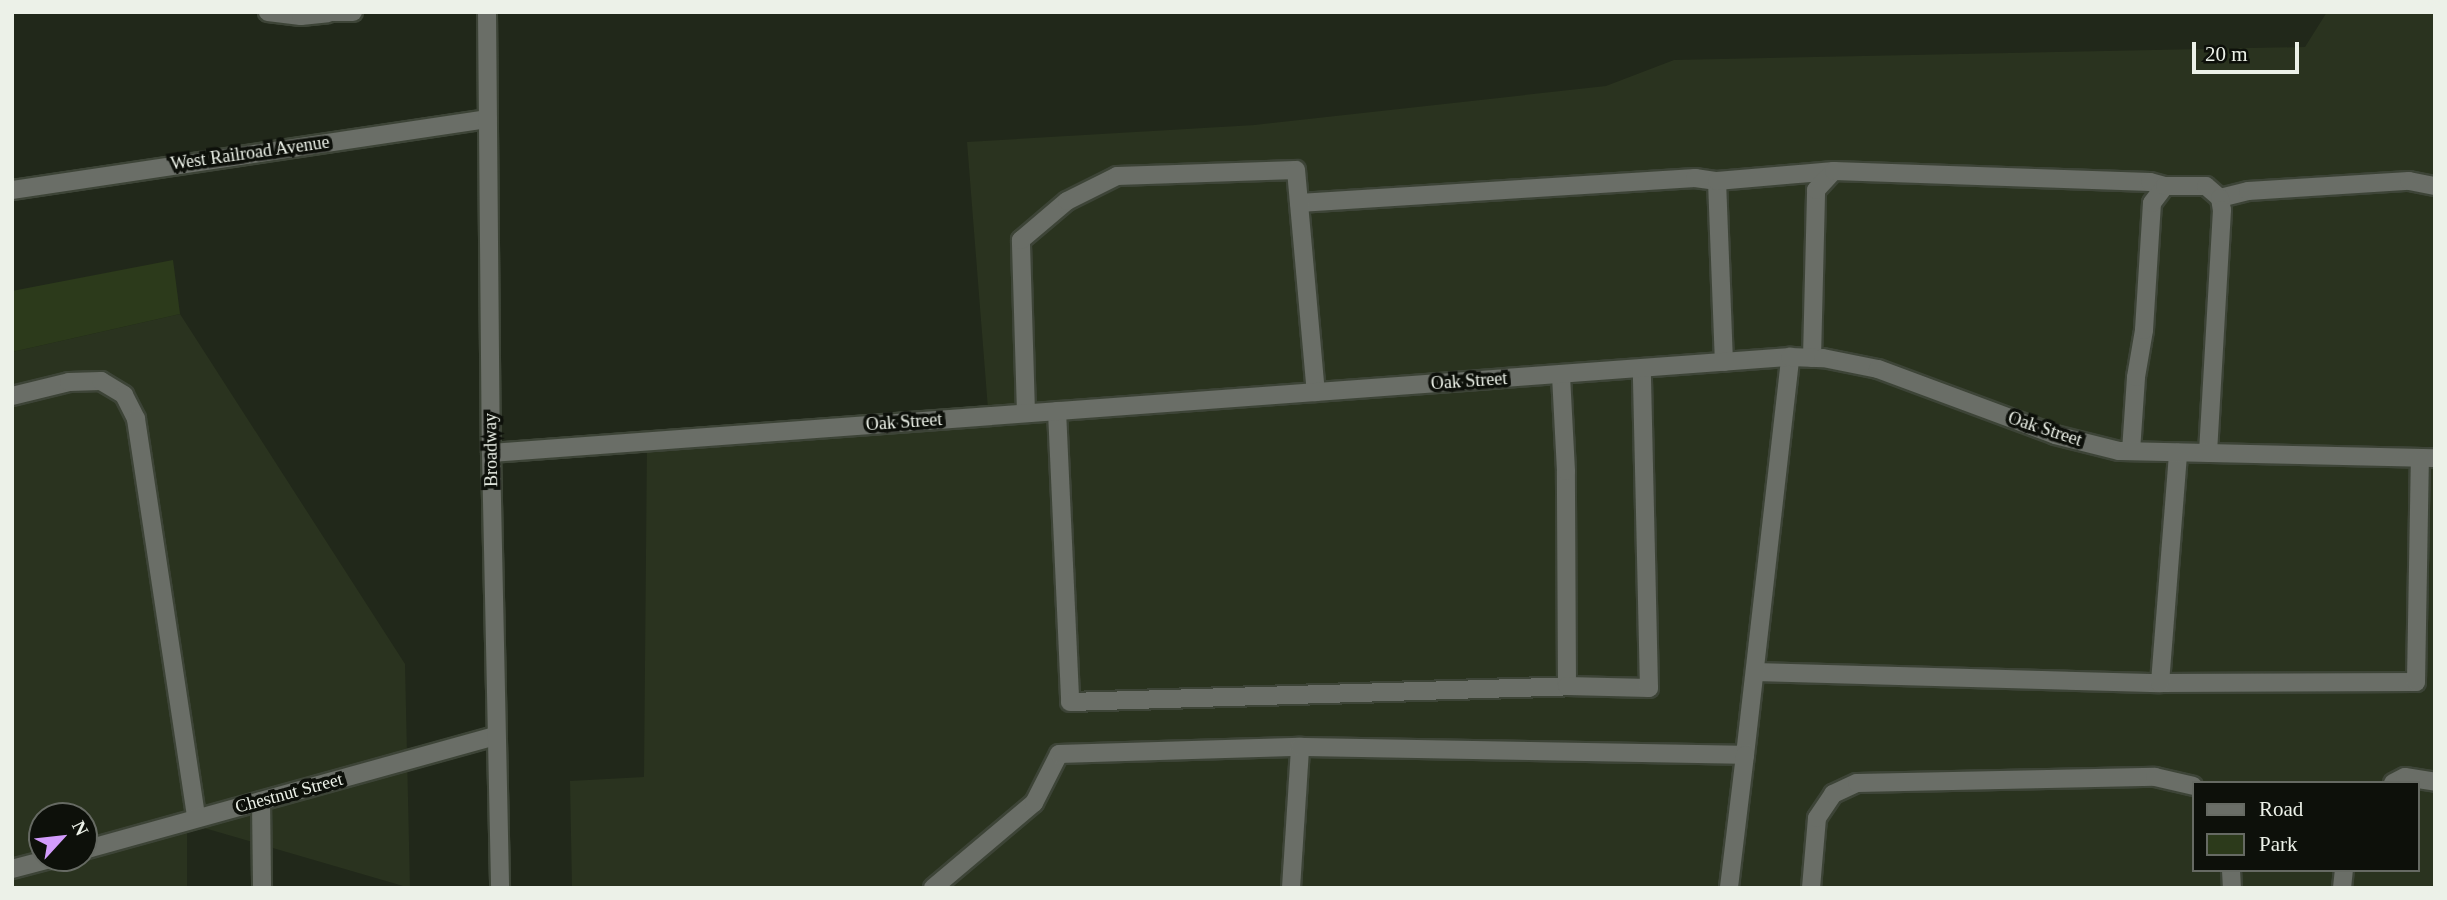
<!DOCTYPE html>
<html>
<head>
<meta charset="utf-8">
<style>
	body { margin:0 }
	#map { position:relative; width:2447px; height:900px; overflow:hidden; background:#21281a; font-family:Georgia,serif }
	div>[style] { position:absolute }
	.built>* { inset:0; background:#2a331f }
	.green>* { inset:0; background:#2c3a1b }
	.roads { filter:drop-shadow(2px 0 #3d4437) drop-shadow(-2px 0 #3d4437) drop-shadow(0 2px #3d4437) drop-shadow(0 -2px #3d4437) }
	.service>* { height:18px; margin:-9px; padding:0 9px; transform-origin:9px; border-radius:9px; background:#6a6e67 }
	.minor>* { height:18px; margin:-9px; padding:0 9px; transform-origin:9px; border-radius:9px; background:#6a6e67 }
	.tertiary>* { height:18px; margin:-9px; padding:0 9px; transform-origin:9px; border-radius:9px; background:#6a6e67 }
	span { translate:-50% -50%; white-space:nowrap; text-align:center; line-height:1.15; -webkit-text-stroke:7px #0d100a; paint-order:stroke }
	.street-label { font-size:18px; color:#ecf1e8 }
	.frame { position:absolute; inset:0; border:14px solid #ecf1e8; pointer-events:none }
	.legend { position:absolute; left:2192px; top:781px; width:228px; height:91px; box-sizing:border-box; background:#0d100a; border:2px solid #666a63; margin:0; padding:9px 12px; list-style:none; font-size:21px; color:#ecf1e8 }
	.legend li { display:flex; align-items:center; gap:14px; height:35px }
	.legend b { width:35px; border:2px solid #666a63 }
	.north { position:absolute; left:28px; top:802px; width:70px; height:70px; box-sizing:border-box; background:#0d100a; border:2px solid #666a63; border-radius:50%; rotate:63deg; font-size:19px; font-weight:700; line-height:28px; text-align:center; color:#ecf1e8 }
	.north::after { content:''; display:block; margin:auto; width:24px; height:32px; background:#d39cfc; clip-path:polygon(50% 0,100% 100%,50% 72%,0 100%) }
	.scale { position:absolute; left:2192px; top:42px; width:107px; height:32px; box-sizing:border-box; border:4px solid #ecf1e8; border-top:0; padding-left:9px; font-size:21px; line-height:24px; white-space:nowrap; color:#ecf1e8; -webkit-text-stroke:5px #0d100a; paint-order:stroke }
</style>
</head>
<body>
<div id="map">
	<div class="built">
		<div style="clip-path:polygon(evenodd,2327px 12px,2435px 12px,2435px 888px,572px 888px,570px 781px,644px 777px,647px 441px,988px 409px,967px 142px,1255px 125px,1606px 86px,1674px 60px,2305px 47px,2327px 12px,2193px 783px,2417px 783px,2417px 870px,2193px 870px,2193px 783px)"></div>
		<div style="clip-path:polygon(evenodd,180px 314px,405px 664px,410px 888px,187px 823px,187px 888px,12px 888px,12px 352px,180px 314px,42px 816px,84px 816px,84px 858px,42px 858px,42px 816px)"></div>
	</div>
	<div class="green">
		<div style="clip-path:polygon(173px 260px,180px 314px,12px 352px,12px 291px)"></div>
	</div>
	<div class="roads">
		<div class="service">
			<div style="left:268px;top:12px;width:33px;rotate:7deg"></div>
			<div style="left:301px;top:16px;width:27px;rotate:-6deg"></div>
			<div style="left:328px;top:12px;width:25px"></div>
			<div style="left:1717px;top:181px;width:181px;rotate:87.8deg"></div>
			<div style="left:2220px;top:198px;width:29px;rotate:-14deg"></div>
			<div style="left:2248px;top:191px;width:161px;rotate:-3.6deg"></div>
			<div style="left:2409px;top:181px;width:26px;rotate:11deg"></div>
			<div style="left:1299px;top:203px;width:397px;rotate:-3.6deg"></div>
			<div style="left:1695px;top:178px;width:22px;rotate:8deg"></div>
			<div style="left:1717px;top:181px;width:117px;rotate:-4.9deg"></div>
			<div style="left:1812px;top:358px;width:168px;rotate:-88.6deg"></div>
			<div style="left:1816px;top:190px;width:26px;rotate:-47deg"></div>
			<div style="left:1834px;top:171px;width:316px;rotate:2deg"></div>
			<div style="left:2150px;top:182px;width:16px;rotate:15deg"></div>
			<div style="left:12px;top:396px;width:59px;rotate:-13.8deg"></div>
			<div style="left:69px;top:382px;width:32px;rotate:-2deg"></div>
			<div style="left:101px;top:381px;width:27px;rotate:31deg"></div>
			<div style="left:124px;top:395px;width:27px;rotate:63deg"></div>
			<div style="left:136px;top:419px;width:403px;rotate:81.4deg"></div>
			<div style="left:1057px;top:411px;width:291px;rotate:87.4deg"></div>
			<div style="left:1070px;top:702px;width:497px;rotate:-1.8deg"></div>
			<div style="left:1567px;top:686px;width:215px;rotate:-90.3deg"></div>
			<div style="left:1566px;top:471px;width:97px;rotate:-93deg"></div>
			<div style="left:1026px;top:413px;width:173px;rotate:-91.7deg"></div>
			<div style="left:1021px;top:240px;width:60px;rotate:-40.3deg"></div>
			<div style="left:1067px;top:201px;width:56px;rotate:-26.6deg"></div>
			<div style="left:1117px;top:176px;width:179px;rotate:-1.9deg"></div>
			<div style="left:1296px;top:170px;width:223px;rotate:84.9deg"></div>
			<div style="left:2131px;top:451px;width:74px;rotate:-86.1deg"></div>
			<div style="left:2136px;top:377px;width:48px;rotate:-80.3deg"></div>
			<div style="left:2144px;top:330px;width:127px;rotate:-86.4deg"></div>
			<div style="left:2152px;top:203px;width:21px;rotate:-53deg"></div>
			<div style="left:2165px;top:186px;width:41px"></div>
			<div style="left:2206px;top:186px;width:18px;rotate:41deg"></div>
			<div style="left:2220px;top:198px;width:12px;rotate:81deg"></div>
			<div style="left:2222px;top:210px;width:243px;rotate:93.3deg"></div>
			<div style="left:1755px;top:672px;width:405px;rotate:1.6deg"></div>
			<div style="left:2160px;top:683px;width:256px;rotate:-0.2deg"></div>
			<div style="left:2416px;top:682px;width:224px;rotate:-89deg"></div>
			<div style="left:2160px;top:683px;width:231px;rotate:-85.5deg"></div>
			<div style="left:1567px;top:686px;width:82px;rotate:1.4deg"></div>
			<div style="left:1649px;top:688px;width:320px;rotate:-91.3deg"></div>
			<div style="left:1745px;top:755px;width:401px;rotate:-83.5deg"></div>
			<div style="left:2393px;top:783px;width:13px;rotate:-27deg"></div>
			<div style="left:2405px;top:777px;width:30px;rotate:9deg"></div>
			<div style="left:261px;top:801px;width:87px;rotate:89.3deg"></div>
			<div style="left:2231px;top:870px;width:18px;rotate:87deg"></div>
			<div style="left:933px;top:888px;width:132px;rotate:-40.1deg"></div>
			<div style="left:1034px;top:803px;width:55px;rotate:-63deg"></div>
			<div style="left:1059px;top:754px;width:241px;rotate:-1.7deg"></div>
			<div style="left:1291px;top:888px;width:141px;rotate:-86.3deg"></div>
			<div style="left:1300px;top:747px;width:445px;rotate:1deg"></div>
			<div style="left:1745px;top:755px;width:134px;rotate:96.9deg"></div>
			<div style="left:1811px;top:888px;width:70px;rotate:-85.1deg"></div>
			<div style="left:1817px;top:818px;width:29px;rotate:-56deg"></div>
			<div style="left:1833px;top:794px;width:26px;rotate:-25deg"></div>
			<div style="left:1857px;top:783px;width:298px;rotate:-1.2deg"></div>
			<div style="left:2155px;top:777px;width:39px;rotate:13deg"></div>
			<div style="left:2342px;top:888px;width:18px;rotate:-84deg"></div>
		</div>
		<div class="minor">
			<div style="left:12px;top:190px;width:481px;rotate:-8.5deg"></div>
			<div style="left:491px;top:453px;width:1303px;rotate:-4.23deg"></div>
			<div style="left:1790px;top:357px;width:33px;rotate:2deg"></div>
			<div style="left:1823px;top:358px;width:56px;rotate:11.3deg"></div>
			<div style="left:1878px;top:369px;width:189px;rotate:20.4deg"></div>
			<div style="left:2055px;top:435px;width:66px;rotate:14deg"></div>
			<div style="left:2119px;top:451px;width:316px;rotate:1.3deg"></div>
			<div style="left:84px;top:850px;width:427px;rotate:-15.5deg"></div>
			<div style="left:12px;top:869px;width:43px;rotate:-14.7deg"></div>
		</div>
		<div class="tertiary">
			<div style="left:487px;top:12px;width:441px;rotate:89.5deg"></div>
			<div style="left:491px;top:453px;width:435px;rotate:88.8deg"></div>
		</div>
	</div>
	<div class="street-label">
		<span style="left:250px;top:153px;rotate:-8deg">West Railroad Avenue</span>
		<span style="left:1469px;top:381px;rotate:-4deg">Oak Street</span>
		<span style="left:904px;top:422px;rotate:-4deg">Oak Street</span>
		<span style="left:2045px;top:429px;rotate:18deg">Oak Street</span>
		<span style="left:491px;top:450px;rotate:-91deg">Broadway</span>
		<span style="left:289px;top:793px;rotate:-15deg">Chestnut Street</span>
	</div>
	<div class="frame"></div>
	<ul class="legend">
	<li><b style="height:9px;background:#6a6e67"></b>Road</li>
	<li><b style="height:19px;background:#2c3a1b"></b>Park</li>
	</ul>
	<div class="north">N</div>
	<div class="scale">20 m</div>
</div>
</body>
</html>
